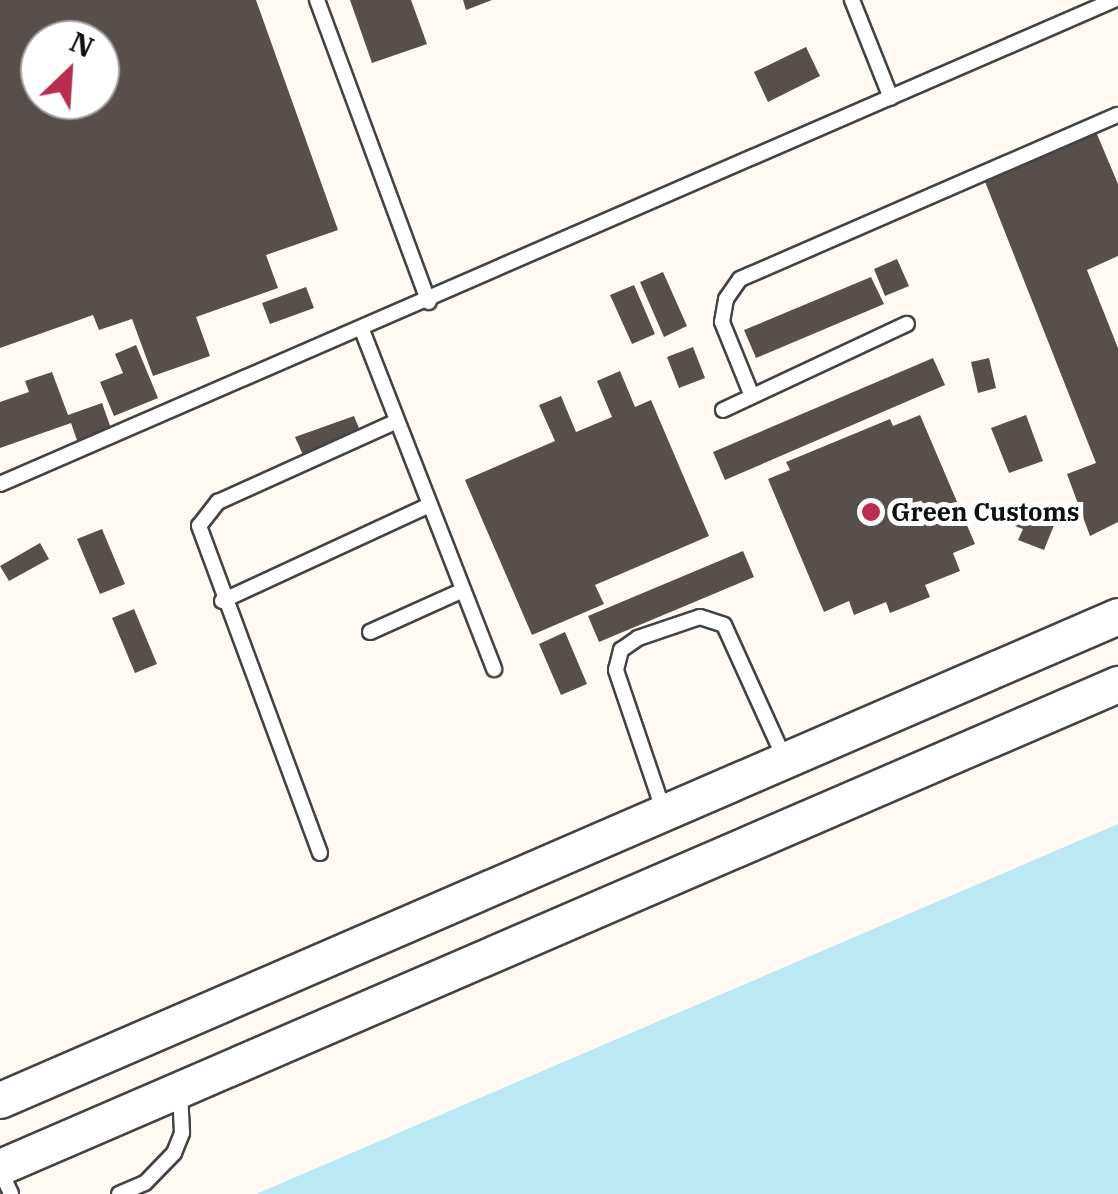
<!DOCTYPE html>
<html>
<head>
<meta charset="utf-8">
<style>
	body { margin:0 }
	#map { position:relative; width:1118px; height:1194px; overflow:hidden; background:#fefaf3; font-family:"IBM Plex Serif",serif }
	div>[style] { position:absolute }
	.water>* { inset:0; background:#bae9f4 }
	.building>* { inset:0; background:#584f4c }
	.roads { filter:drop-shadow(2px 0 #434343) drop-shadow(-2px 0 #434343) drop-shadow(0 2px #434343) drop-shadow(0 -2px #434343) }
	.service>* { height:14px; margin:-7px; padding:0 7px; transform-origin:7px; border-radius:7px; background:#fff }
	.tertiary>* { height:35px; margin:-17.5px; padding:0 17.5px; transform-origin:17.5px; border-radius:17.5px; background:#fff }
	.dots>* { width:28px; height:28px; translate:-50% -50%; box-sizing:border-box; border:5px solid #fff; border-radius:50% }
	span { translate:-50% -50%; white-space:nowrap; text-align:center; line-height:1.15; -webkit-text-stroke:10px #fff; paint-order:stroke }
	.poi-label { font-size:25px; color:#101010; font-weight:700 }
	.left { translate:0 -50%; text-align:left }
	.north { position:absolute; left:20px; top:20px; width:100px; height:100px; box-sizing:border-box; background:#fff; border:2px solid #9f9f9f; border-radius:50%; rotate:25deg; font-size:28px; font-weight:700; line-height:40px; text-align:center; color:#101010 }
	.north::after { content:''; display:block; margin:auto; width:35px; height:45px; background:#ba2d4f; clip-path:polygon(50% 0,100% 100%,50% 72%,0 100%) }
</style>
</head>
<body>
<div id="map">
	<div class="water">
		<div style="clip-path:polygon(1118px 824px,1118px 1194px,256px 1194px)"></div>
	</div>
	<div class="building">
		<div style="clip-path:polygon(evenodd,0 0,256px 0,338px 230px,266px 255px,278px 288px,196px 317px,210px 356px,153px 376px,132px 319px,99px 330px,93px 315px,0 348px,0 0,40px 40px,100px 40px,100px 100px,40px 100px,40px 40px)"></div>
		<div style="clip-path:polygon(350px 0,411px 0,427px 44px,372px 63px)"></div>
		<div style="clip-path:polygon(463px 0,492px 0,466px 10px)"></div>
		<div style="clip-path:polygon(806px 47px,820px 76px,768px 102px,754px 72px)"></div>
		<div style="clip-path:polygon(1094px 127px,1118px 184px,1118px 256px,1087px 270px,1118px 348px,1118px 522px,1090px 536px,1067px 474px,1096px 463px,984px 179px)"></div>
		<div style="clip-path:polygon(897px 259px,909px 286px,885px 296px,874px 269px)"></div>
		<div style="clip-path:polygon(663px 272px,687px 326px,664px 337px,640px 282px)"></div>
		<div style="clip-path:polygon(871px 277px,884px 304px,756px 358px,744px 330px)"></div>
		<div style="clip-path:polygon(634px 285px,655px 334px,632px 344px,610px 295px)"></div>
		<div style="clip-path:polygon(306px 287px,314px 308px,270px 324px,262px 303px)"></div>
		<div style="clip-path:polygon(136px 345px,158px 398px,114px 416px,100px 382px,123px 373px,115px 354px)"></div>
		<div style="clip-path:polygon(693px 347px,705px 378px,679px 388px,667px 357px)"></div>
		<div style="clip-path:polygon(933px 358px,945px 385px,725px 480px,713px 452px)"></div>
		<div style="clip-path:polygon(989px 358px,996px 388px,978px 393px,971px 362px)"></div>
		<div style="clip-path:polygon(620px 371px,635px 407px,651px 400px,709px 536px,595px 585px,604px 604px,532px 635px,465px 480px,555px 441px,539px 405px,561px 396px,576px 432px,612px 417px,597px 381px)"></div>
		<div style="clip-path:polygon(52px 372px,68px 415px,102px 403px,113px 434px,79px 446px,71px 423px,0 448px,0 402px,29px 392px,25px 381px)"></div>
		<div style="clip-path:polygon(920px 415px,975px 544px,953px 553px,960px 571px,925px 585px,930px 597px,890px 613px,886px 602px,854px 615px,849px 601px,824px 612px,768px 479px,790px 470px,786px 462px,890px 419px,893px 426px)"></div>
		<div style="clip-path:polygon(1026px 415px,1043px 461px,1009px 473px,991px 428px)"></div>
		<div style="clip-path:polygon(354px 416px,361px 433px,303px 455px,295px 437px)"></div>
		<div style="clip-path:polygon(1034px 503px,1059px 513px,1044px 550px,1018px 540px,1023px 529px,1015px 526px)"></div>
		<div style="clip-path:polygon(102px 529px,125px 584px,100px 594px,77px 539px)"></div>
		<div style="clip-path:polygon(40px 543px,49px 559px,9px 581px,0 566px)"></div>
		<div style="clip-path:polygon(743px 551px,754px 577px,599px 642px,588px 616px)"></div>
		<div style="clip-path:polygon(134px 609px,157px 664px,135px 673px,112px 618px)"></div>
		<div style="clip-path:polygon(565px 632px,587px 684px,561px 695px,539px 644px)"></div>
	</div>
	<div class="roads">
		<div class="service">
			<div style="left:317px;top:0;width:322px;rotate:69.7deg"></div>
			<div style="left:852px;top:0;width:105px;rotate:68.3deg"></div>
			<div style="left:362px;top:330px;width:364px;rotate:68.7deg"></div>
			<div style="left:752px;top:396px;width:80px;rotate:-112.1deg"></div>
			<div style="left:722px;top:322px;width:23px;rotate:-80deg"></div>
			<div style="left:726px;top:299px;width:24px;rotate:-55deg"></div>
			<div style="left:740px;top:279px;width:412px;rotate:-23.5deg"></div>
			<div style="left:723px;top:410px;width:203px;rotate:-25.1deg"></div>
			<div style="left:0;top:484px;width:1215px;rotate:-23.48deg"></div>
			<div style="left:222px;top:601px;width:229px;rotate:-24.8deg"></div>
			<div style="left:370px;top:632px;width:102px;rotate:-24.3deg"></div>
			<div style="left:664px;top:812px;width:150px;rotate:-108.7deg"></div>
			<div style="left:616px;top:670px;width:21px;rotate:-76deg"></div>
			<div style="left:621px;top:650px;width:21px;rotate:-35deg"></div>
			<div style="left:638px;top:638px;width:65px;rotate:-18.7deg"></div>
			<div style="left:700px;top:617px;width:25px;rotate:18deg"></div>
			<div style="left:724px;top:625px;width:145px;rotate:65.6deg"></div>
			<div style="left:320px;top:853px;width:349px;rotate:-110.3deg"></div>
			<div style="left:199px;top:526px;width:31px;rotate:-52deg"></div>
			<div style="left:218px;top:502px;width:196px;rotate:-24.3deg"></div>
			<div style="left:0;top:1170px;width:26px;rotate:65deg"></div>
			<div style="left:119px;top:1194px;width:28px;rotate:-23deg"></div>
			<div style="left:145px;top:1183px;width:42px;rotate:-46deg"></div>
			<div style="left:174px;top:1153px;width:22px;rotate:-68deg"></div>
			<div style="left:182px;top:1133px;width:42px;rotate:-92.7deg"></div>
		</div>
		<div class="tertiary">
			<div style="left:0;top:1100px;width:1218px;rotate:-23.41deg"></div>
			<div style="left:0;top:1167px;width:1218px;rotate:-23.37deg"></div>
		</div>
	</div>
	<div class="dots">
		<div style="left:871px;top:512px;background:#ba2d4f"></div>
	</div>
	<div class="poi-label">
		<span class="left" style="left:891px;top:512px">Green Customs</span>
	</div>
	<div class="north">N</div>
</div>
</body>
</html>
